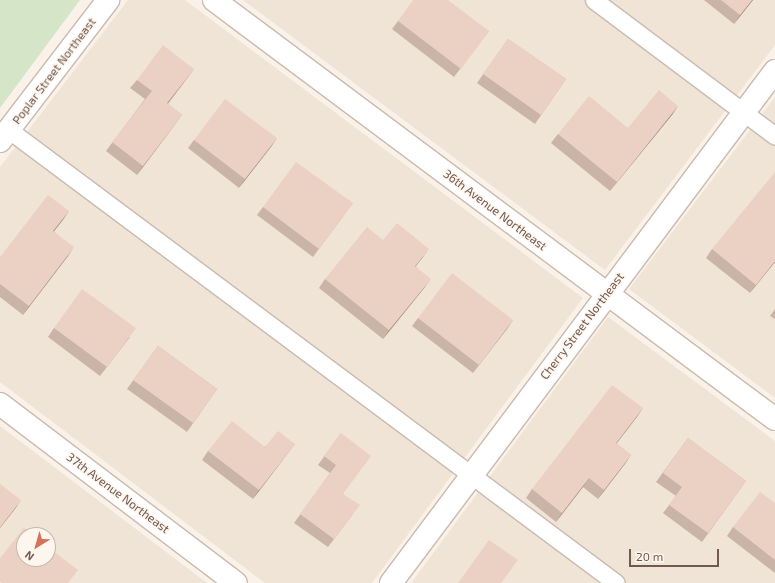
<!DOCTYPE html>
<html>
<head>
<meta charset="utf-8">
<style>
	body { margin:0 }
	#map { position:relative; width:775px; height:583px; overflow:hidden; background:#faf2e8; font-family:"Exo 2",sans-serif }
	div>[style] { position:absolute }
	.residential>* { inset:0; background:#f0e4d7 }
	.green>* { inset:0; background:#d5e5c8 }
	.roads { filter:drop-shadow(1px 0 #cabaaf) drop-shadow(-1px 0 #cabaaf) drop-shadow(0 1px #cabaaf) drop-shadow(0 -1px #cabaaf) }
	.service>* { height:17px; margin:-8.5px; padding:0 8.5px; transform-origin:8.5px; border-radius:8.5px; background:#fff }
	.minor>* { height:22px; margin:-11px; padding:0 11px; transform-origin:11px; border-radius:11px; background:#fff }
	.wall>* { inset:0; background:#cab4a8 }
	.shaded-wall>* { inset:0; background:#a49288 }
	.building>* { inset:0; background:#ebd1c3 }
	span { translate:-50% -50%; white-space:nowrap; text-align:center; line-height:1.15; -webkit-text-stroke:3px #fdf6ee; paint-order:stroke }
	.street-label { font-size:12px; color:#70594f }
	.north { position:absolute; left:16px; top:527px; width:40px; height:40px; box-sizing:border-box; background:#fdf6ee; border:1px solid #c5b7ae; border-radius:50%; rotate:217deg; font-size:11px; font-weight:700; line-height:16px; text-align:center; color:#70594f }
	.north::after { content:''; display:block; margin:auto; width:14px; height:18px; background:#d4725c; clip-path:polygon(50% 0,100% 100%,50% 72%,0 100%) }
	.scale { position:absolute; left:629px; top:549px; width:90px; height:18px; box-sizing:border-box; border:2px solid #70594f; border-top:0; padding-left:5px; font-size:12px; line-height:14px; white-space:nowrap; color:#70594f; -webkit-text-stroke:3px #fdf6ee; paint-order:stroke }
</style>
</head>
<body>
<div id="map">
	<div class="residential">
		<div style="clip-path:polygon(128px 0,185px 0,583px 298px,372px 583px,265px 583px,0 382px,0 167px)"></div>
		<div style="clip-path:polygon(243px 0,775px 0,775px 45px,605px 270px)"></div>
		<div style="clip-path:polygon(775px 97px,775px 398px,629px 289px)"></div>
		<div style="clip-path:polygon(608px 317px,775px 441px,775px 583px,411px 583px)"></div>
		<div style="clip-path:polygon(evenodd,0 426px,207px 583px,0 583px,0 426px,24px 535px,48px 535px,48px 559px,24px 559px,24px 535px)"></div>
	</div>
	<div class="green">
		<div style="clip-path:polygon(0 0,80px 0,0 108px)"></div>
	</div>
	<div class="roads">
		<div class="service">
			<div style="left:594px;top:0;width:226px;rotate:36.9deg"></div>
			<div style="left:9px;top:130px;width:757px;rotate:36.73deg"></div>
		</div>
		<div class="minor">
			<div style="left:214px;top:0;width:700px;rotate:36.76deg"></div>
			<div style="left:0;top:141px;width:178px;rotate:-52.5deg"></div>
			<div style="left:0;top:404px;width:296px;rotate:37.2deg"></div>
			<div style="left:391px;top:583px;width:640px;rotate:-53.13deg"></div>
		</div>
	</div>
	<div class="wall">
		<div style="clip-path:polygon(704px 0,753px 0,734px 24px)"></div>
		<div style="clip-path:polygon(398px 21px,489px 31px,454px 77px,392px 29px)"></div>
		<div style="clip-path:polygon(508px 39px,566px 79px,535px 124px,477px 83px)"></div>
		<div style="clip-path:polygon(194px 69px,168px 104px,182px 115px,137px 175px,106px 151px,145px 99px,130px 88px,137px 80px)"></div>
		<div style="clip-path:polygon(678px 106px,672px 115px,610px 191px,551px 143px,558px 134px,628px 128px)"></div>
		<div style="clip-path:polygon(277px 138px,239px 188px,188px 148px,194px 140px)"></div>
		<div style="clip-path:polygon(353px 203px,313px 257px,257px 215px,263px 207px)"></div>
		<div style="clip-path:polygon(69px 211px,54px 231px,68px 256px,23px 315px,0 297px,0 257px)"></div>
		<div style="clip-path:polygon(383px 240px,423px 257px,416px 266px,425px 287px,383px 339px,319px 288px,325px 279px)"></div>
		<div style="clip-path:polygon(712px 249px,775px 262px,750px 293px,706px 258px)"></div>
		<div style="clip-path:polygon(775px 309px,775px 319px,770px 316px)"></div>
		<div style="clip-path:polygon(418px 318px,513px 320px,473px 373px,412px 326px)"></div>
		<div style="clip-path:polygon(54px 328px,130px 337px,100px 376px,48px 337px)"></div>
		<div style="clip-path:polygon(158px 346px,217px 389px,187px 432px,127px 389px)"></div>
		<div style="clip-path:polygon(643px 408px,616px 443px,631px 455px,598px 499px,583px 487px,556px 522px,526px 498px,532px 489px)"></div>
		<div style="clip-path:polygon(341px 433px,343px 494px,353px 514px,328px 547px,294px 523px,330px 473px,318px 465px)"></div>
		<div style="clip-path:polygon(688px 438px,746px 481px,702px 542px,663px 513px,676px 496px,656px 482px)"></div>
		<div style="clip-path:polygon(295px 444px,253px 499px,202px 460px,208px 451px)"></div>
		<div style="clip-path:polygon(775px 503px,775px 573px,727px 536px,733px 527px)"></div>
	</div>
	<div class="shaded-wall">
		<div style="clip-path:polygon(752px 0,753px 0,734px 24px,740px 15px)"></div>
		<div style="clip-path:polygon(194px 69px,188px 77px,161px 112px,167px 103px)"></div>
		<div style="clip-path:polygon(678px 106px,672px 115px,610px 191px,617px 182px)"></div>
		<div style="clip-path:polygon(182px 115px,137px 175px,143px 166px)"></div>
		<div style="clip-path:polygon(277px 138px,271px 147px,239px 188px,245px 179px)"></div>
		<div style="clip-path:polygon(69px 211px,63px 220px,47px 240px,53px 231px)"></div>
		<div style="clip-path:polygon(74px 247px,68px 256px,23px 315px,29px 306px)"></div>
		<div style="clip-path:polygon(429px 249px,423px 257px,409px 274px,415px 266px)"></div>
		<div style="clip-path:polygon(775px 261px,775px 262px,750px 293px,756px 285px)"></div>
		<div style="clip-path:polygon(431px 279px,425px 287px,383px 339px,389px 330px)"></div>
		<div style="clip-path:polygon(513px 320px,507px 329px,473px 373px,479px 365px)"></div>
		<div style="clip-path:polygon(643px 408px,637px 417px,610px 452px,616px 443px)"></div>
		<div style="clip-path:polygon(295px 444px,288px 453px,253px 499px,259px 490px)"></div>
		<div style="clip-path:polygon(631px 455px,625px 464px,598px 499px,604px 490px)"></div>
		<div style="clip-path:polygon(589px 478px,583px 487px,556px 522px,562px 513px)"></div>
		<div style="clip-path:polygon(21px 500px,15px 509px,0 528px,0 527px)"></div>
	</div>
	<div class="building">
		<div style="clip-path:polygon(413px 0,448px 0,489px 31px,461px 69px,398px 21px)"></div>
		<div style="clip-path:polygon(721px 0,752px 0,740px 15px)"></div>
		<div style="clip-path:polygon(508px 39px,566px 79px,541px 115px,483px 74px)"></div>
		<div style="clip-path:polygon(163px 45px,194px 69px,167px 103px,182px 115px,143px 166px,112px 142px,152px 91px,137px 80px)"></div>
		<div style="clip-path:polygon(659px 90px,678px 106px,617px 182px,558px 134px,589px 96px,628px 128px)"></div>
		<div style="clip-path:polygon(225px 99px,277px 138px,245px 179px,194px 140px)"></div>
		<div style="clip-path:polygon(296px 162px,353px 203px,319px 249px,263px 207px)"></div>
		<div style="clip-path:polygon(775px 172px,775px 261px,756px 285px,712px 249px)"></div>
		<div style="clip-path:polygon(48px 195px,69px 211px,53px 231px,74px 247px,29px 306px,0 284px,0 257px)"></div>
		<div style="clip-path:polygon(397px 223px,429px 249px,415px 266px,431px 279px,389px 330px,325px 279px,367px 227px,383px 240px)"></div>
		<div style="clip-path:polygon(452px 273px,513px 320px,479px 365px,418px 318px)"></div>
		<div style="clip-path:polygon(82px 289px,136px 328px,107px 367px,54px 328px)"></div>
		<div style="clip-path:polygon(158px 346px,217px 389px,193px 423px,133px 380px)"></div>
		<div style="clip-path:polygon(612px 385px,643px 408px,616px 443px,631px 455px,604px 490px,589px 478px,562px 513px,532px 489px)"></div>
		<div style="clip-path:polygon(232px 421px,265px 447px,278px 431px,295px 444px,259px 490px,208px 451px)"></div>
		<div style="clip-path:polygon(341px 433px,371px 456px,343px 494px,360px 505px,334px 539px,300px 514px,336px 465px,324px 456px)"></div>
		<div style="clip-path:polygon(688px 438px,746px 481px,708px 533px,669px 505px,682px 487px,663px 473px)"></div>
		<div style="clip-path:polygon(0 484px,21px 500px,0 527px)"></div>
		<div style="clip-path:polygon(760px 492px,775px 503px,775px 560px,733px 527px)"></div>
		<div style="clip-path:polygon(24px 528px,33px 535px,24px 535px,24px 559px,48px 559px,48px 547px,78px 570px,68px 583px,2px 583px,0 582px,0 558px)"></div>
		<div style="clip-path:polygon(489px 540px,518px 560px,501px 583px,458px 583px)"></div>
	</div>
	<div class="street-label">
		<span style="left:54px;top:71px;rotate:-53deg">Poplar Street Northeast</span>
		<span style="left:495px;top:210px;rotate:37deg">36th Avenue Northeast</span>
		<span style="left:582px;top:326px;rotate:-53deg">Cherry Street Northeast</span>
		<span style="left:118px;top:493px;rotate:37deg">37th Avenue Northeast</span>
	</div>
	<div class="north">N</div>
	<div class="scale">20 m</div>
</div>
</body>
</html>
